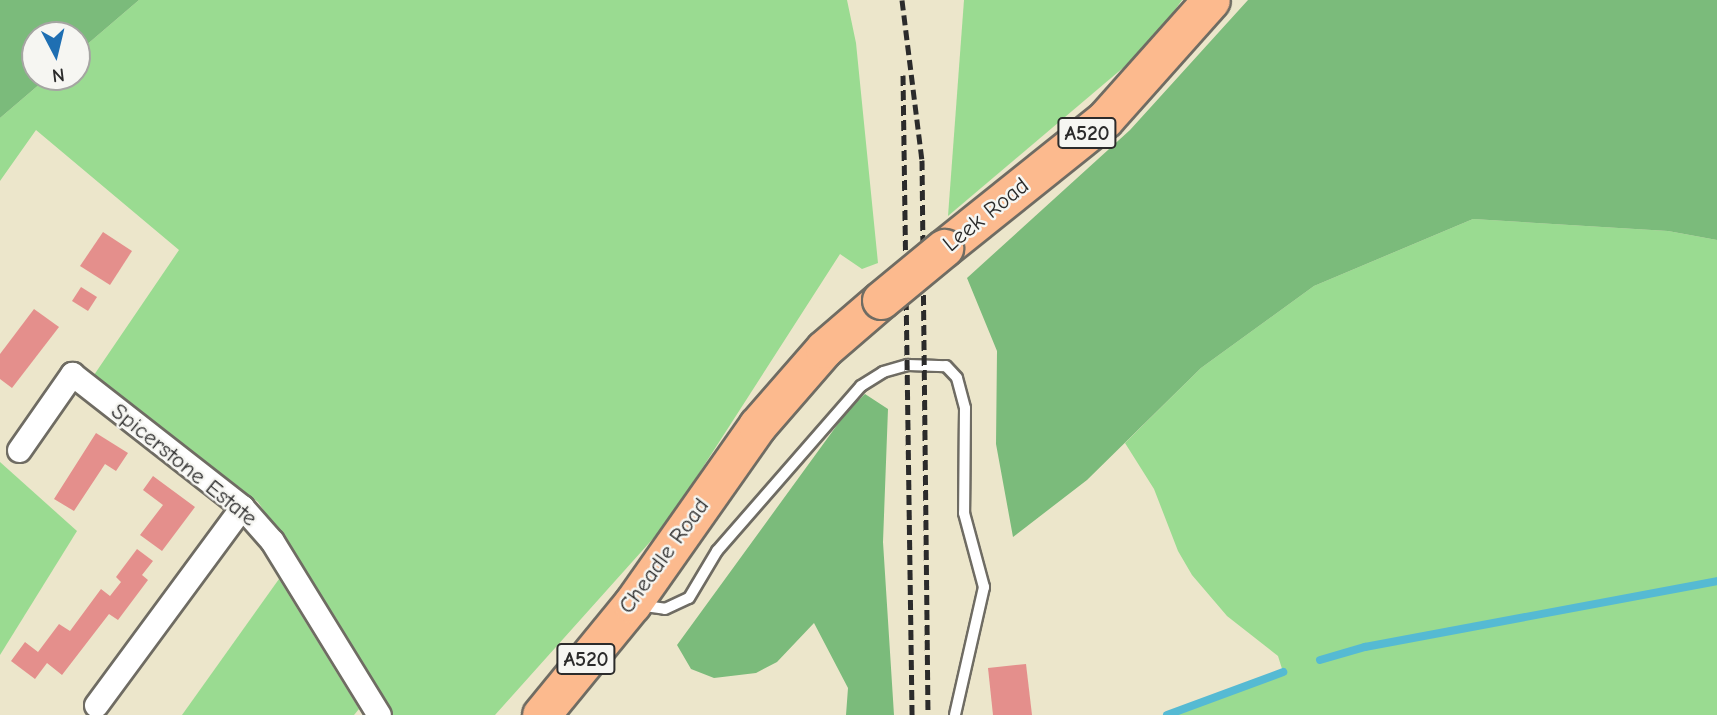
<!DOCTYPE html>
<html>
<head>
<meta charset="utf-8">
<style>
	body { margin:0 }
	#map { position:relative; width:1717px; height:715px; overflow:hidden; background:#ece6cb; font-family:"Comic Neue",sans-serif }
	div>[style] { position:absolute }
	.green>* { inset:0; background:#9adb91 }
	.forest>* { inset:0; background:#7bbb7b }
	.stream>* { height:8px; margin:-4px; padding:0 4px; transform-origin:4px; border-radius:4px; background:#55bad3 }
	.building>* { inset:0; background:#e48f8c }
	.roads { filter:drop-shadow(2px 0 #6f6c63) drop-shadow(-2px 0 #6f6c63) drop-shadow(0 2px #6f6c63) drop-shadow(0 -2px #6f6c63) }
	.service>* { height:10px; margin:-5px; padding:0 5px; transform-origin:5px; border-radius:5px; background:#fff }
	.minor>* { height:23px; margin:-11.5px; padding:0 11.5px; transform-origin:11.5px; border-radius:11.5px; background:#fff }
	.trunk>* { height:37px; margin:-18.5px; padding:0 18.5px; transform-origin:18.5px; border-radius:18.5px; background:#fcba8e }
	.rail>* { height:5px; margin-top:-2.5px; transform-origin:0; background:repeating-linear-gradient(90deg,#2b2b2b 0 10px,transparent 0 15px) }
	.bridges { filter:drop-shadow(2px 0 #6f6c63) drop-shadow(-2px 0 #6f6c63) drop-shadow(0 2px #6f6c63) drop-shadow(0 -2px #6f6c63) }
	.trunk-bridge>* { height:37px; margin:-18.5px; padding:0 18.5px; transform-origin:18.5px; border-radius:18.5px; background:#fcba8e }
	span { translate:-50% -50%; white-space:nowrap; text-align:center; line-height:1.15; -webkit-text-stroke:5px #f6f6f2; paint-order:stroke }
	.shield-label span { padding:2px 5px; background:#f6f6f2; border:2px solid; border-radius:5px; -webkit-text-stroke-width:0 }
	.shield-label { font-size:21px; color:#2b2b2b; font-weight:700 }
	.street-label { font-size:23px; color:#2b2b2b }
	.north { position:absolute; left:21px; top:21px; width:70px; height:70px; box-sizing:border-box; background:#f6f6f2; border:2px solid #a5a5a2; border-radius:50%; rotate:173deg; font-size:19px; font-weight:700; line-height:28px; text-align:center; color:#2b2b2b }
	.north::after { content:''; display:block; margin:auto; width:24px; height:32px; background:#1f6fb2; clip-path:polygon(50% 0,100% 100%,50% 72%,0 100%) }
</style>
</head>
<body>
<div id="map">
	<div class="green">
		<div style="clip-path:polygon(139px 0,847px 0,856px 43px,878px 263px,862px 269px,840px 254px,667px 523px,495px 715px,391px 715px,336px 618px,258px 502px,94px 375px,179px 250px,36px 130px,0 181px,0 118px,48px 77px,77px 77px,77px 53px)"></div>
		<div style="clip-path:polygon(964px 0,1182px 0,1150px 45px,948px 216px)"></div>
		<div style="clip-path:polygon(1473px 219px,1668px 231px,1717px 240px,1717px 715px,1167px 715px,1283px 672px,1278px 656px,1227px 616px,1192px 575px,1178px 551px,1154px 489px,1125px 443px,1201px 368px,1314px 286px)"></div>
		<div style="clip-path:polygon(0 462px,77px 531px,0 655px)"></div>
		<div style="clip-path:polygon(279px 579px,359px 709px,354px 715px,182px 715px)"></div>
	</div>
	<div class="forest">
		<div style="clip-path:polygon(0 0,139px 0,77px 53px,77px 35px,35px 35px,35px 77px,48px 77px,0 118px)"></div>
		<div style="clip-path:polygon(1248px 0,1717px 0,1717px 240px,1668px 231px,1473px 219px,1314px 286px,1201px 368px,1087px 480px,1013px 537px,996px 444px,997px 351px,967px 278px,1130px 130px)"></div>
		<div style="clip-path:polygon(865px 394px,888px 409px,883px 542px,894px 715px,846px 715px,848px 688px,814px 623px,777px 662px,756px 673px,714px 678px,691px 669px,677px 645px,848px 410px)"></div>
	</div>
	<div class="stream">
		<div style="left:1320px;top:660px;width:47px;rotate:-16.1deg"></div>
		<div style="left:1365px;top:647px;width:358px;rotate:-10.6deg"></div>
		<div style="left:1167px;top:715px;width:124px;rotate:-20.3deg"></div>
	</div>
	<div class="building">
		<div style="clip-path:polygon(103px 232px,132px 251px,110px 285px,80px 266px)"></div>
		<div style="clip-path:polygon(81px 287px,97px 297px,88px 311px,72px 301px)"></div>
		<div style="clip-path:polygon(34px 309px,59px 327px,12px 388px,0 379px,0 354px)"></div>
		<div style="clip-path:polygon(96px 433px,128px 453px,116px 471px,105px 464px,74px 511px,54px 499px)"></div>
		<div style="clip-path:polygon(153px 476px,195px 507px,162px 551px,140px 535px,163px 505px,143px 490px)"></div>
		<div style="clip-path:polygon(137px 549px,153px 561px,142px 575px,148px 580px,118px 620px,109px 614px,62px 675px,47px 663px,35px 679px,11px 661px,25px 642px,38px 652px,59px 624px,70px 631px,101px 589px,110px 596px,121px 582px,116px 577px)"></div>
		<div style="clip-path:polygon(1026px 664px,1032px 715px,993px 715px,988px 668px)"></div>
	</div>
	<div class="roads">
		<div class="service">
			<div style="left:638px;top:605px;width:27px;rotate:8deg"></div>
			<div style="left:665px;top:609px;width:26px;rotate:-25deg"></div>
			<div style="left:689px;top:598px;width:55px;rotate:-59.2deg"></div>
			<div style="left:717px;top:551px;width:219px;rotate:-48.9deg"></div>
			<div style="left:861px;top:386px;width:26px;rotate:-32deg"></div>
			<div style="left:883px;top:372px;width:26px;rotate:-16deg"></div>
			<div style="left:908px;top:365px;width:38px;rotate:2deg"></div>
			<div style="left:946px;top:366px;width:16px;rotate:47deg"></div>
			<div style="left:957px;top:378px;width:31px;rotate:75deg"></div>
			<div style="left:965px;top:408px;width:105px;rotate:90.5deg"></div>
			<div style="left:964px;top:513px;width:77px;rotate:74.9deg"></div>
			<div style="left:984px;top:587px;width:131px;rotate:102.8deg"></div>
		</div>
		<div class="minor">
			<div style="left:19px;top:450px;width:93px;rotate:-55.1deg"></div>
			<div style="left:72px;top:374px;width:216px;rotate:38deg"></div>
			<div style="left:242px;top:507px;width:45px;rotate:48.6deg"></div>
			<div style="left:272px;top:541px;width:204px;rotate:58.4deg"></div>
			<div style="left:96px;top:705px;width:246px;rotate:-53.6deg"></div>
		</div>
		<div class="trunk">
			<div style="left:944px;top:248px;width:206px;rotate:-38.7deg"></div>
			<div style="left:1105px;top:119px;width:159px;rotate:-48.3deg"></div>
			<div style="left:541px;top:715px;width:144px;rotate:-50.7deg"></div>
			<div style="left:632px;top:604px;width:218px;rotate:-54.9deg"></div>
			<div style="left:757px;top:426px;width:102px;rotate:-49deg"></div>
			<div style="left:824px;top:349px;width:75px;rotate:-40.7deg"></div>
		</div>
	</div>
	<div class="rail">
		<div style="left:902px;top:0;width:161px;rotate:82.9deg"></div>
		<div style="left:922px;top:160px;width:555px;rotate:89.38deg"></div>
		<div style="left:903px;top:75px;width:640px;rotate:89.19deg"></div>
	</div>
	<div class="bridges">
		<div class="trunk-bridge">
			<div style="left:881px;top:300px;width:82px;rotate:-39.5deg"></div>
		</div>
	</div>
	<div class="shield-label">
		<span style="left:1087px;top:133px">A520</span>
		<span style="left:586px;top:659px">A520</span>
	</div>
	<div class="street-label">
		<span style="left:986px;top:215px;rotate:-39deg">Leek Road</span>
		<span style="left:184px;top:465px;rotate:39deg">Spicerstone Estate</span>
		<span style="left:664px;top:556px;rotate:-54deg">Cheadle Road</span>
	</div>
	<div class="north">N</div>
</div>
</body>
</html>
